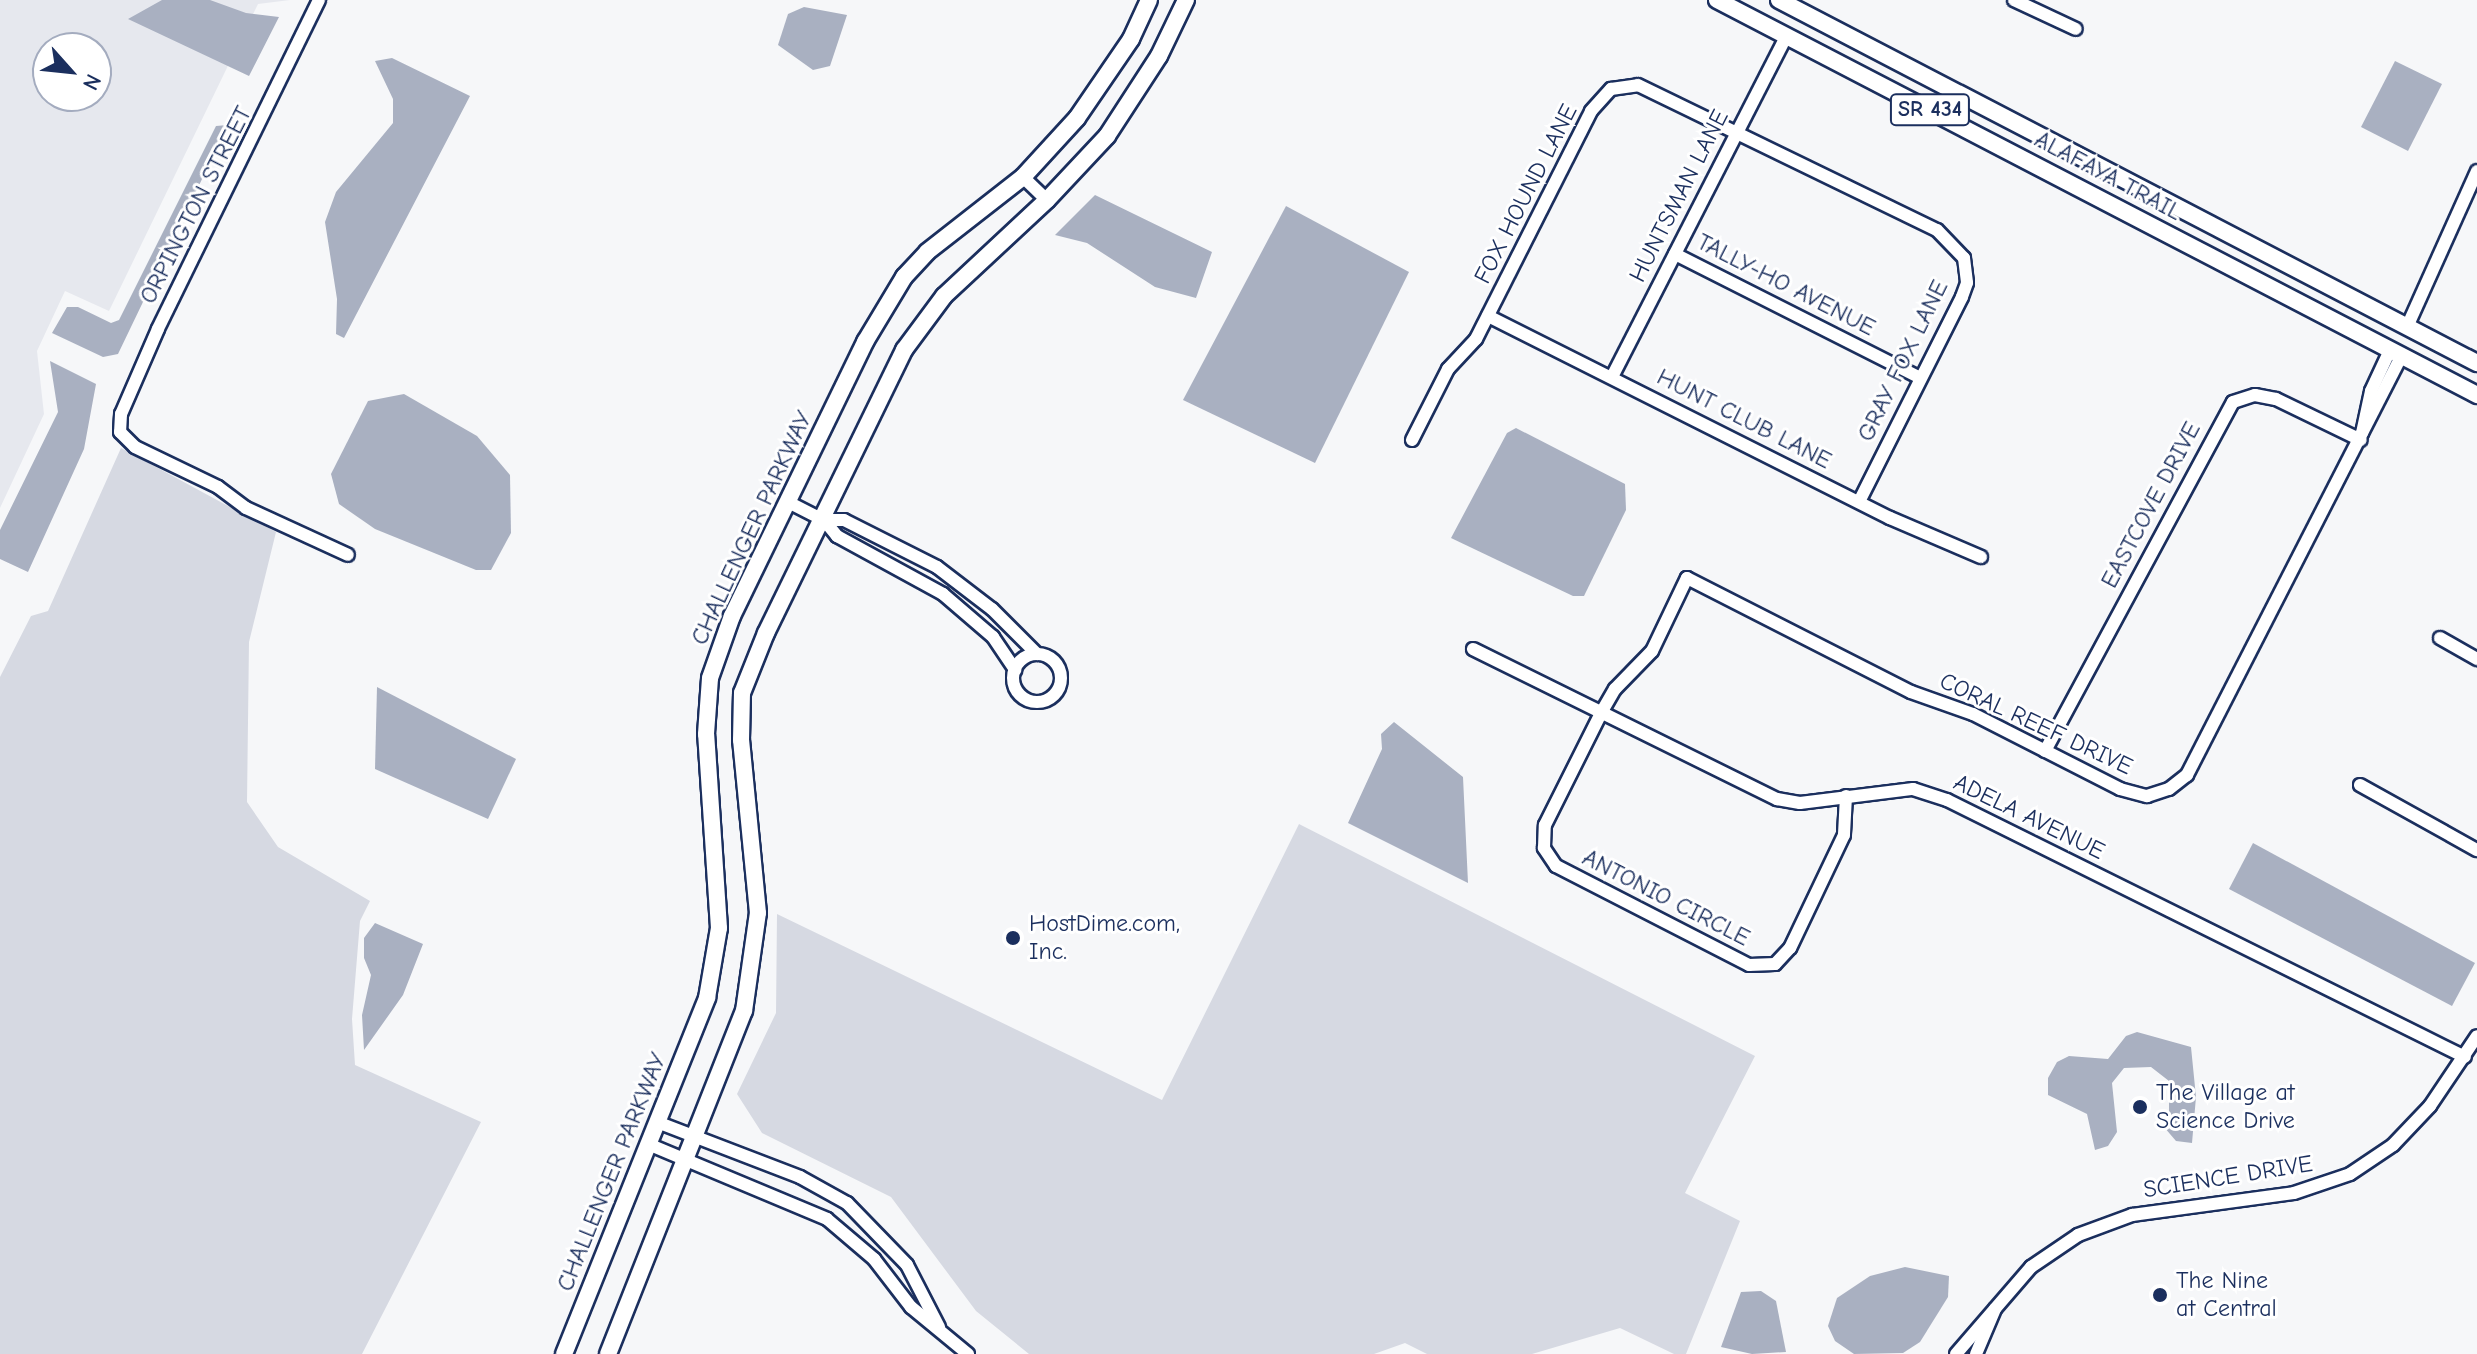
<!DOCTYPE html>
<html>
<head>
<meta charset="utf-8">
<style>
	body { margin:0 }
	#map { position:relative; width:2477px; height:1354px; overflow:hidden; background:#f6f7f9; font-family:"Comic Neue",sans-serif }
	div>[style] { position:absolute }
	.built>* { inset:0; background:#e6e8ee }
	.green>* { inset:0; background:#d6d9e2 }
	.water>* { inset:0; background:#a9b0c1 }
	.roads { filter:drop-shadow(2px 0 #1b2f5e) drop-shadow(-2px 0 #1b2f5e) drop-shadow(0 2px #1b2f5e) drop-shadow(0 -2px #1b2f5e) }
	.minor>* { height:12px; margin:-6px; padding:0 6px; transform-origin:6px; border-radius:6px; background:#fff }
	.minor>.ring { margin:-6px; padding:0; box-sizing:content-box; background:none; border:12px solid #fff; border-radius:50% }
	.major>* { height:16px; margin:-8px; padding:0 8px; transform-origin:8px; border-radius:8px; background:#fff }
	.dots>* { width:22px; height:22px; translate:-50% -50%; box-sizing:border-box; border:4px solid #fff; border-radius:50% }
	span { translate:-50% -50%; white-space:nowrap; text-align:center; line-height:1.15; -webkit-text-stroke:6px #fff; paint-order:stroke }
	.shield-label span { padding:2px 6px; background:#fff; border:2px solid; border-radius:6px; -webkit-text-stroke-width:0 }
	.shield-label { font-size:22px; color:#1b2f5e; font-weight:700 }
	.street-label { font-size:24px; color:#1b2f5e }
	.poi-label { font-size:24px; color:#1b2f5e }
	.left { translate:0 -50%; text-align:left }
	.north { position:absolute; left:32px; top:32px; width:80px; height:80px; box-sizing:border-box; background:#fff; border:2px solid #a4acbf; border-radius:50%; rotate:117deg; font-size:22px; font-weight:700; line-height:32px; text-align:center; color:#1b2f5e }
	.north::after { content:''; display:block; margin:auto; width:28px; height:36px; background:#1b2f5e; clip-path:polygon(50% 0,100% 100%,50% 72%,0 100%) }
</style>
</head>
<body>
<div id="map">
	<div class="built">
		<div style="clip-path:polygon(evenodd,0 0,290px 0,258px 4px,109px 311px,65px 291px,37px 351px,44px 414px,0 508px,0 0,48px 48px,96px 48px,96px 96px,48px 96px,48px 48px)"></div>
	</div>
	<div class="green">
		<div style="clip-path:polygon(121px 448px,276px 532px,249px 642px,247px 802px,278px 847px,370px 901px,360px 921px,352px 1019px,355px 1065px,481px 1122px,362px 1354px,0 1354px,0 677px,31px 616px,48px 611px)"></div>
		<div style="clip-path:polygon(1299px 824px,1755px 1056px,1685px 1193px,1740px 1221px,1686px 1354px,1674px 1354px,1620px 1328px,1532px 1354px,1427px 1354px,1405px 1343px,1374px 1354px,1029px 1354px,976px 1311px,891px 1197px,762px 1133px,737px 1094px,776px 1013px,777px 914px,1162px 1100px)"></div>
	</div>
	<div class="water">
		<div style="clip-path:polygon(162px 0,210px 0,246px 13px,279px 17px,249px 76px,128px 19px)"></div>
		<div style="clip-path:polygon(804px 7px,847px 15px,830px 66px,813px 70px,778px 45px,788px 14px)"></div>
		<div style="clip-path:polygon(392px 58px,470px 96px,344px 338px,336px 334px,337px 299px,325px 222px,336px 192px,393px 123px,393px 99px,375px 61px)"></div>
		<div style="clip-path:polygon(2395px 61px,2442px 84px,2408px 151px,2361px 127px)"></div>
		<div style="clip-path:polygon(228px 125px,118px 354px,103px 357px,52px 333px,67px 307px,78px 307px,111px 323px,119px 320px,216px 126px)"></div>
		<div style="clip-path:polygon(1095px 195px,1212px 252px,1196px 298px,1155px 287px,1087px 243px,1055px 235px)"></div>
		<div style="clip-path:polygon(1286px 206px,1409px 272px,1315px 463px,1183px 400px)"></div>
		<div style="clip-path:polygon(50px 361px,96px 384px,84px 449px,28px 572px,0 559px,0 530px,58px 412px)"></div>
		<div style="clip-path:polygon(404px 394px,477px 436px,510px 475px,511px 533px,491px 570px,476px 570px,375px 529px,339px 504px,331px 474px,368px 401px)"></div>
		<div style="clip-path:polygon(1516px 428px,1625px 484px,1626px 510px,1584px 596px,1573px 596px,1451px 538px,1507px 433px)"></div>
		<div style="clip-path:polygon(377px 687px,516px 759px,488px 819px,375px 769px)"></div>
		<div style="clip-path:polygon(1394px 722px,1463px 777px,1468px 883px,1348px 823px,1382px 749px,1381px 734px)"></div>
		<div style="clip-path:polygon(2253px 843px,2475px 963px,2452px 1006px,2229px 889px)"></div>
		<div style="clip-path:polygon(375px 923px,423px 944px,403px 995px,364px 1050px,362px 1015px,371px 975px,364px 958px,364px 938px)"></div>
		<div style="clip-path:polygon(2137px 1032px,2191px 1047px,2196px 1097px,2192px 1143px,2176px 1141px,2164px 1127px,2169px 1119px,2169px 1081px,2151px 1067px,2124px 1068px,2112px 1083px,2117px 1132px,2108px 1146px,2095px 1150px,2087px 1114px,2048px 1095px,2048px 1078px,2057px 1062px,2069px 1056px,2108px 1059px,2126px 1036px)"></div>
		<div style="clip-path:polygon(1905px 1267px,1949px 1276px,1948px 1297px,1920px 1342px,1903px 1353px,1854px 1354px,1835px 1341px,1828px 1326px,1837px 1298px,1870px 1276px)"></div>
		<div style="clip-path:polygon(1761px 1291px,1776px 1301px,1786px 1352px,1752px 1354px,1721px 1347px,1741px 1292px)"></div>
	</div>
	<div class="roads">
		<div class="minor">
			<div style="left:319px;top:0;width:366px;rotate:116.1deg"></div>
			<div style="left:158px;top:329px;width:93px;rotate:113.5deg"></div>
			<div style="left:121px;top:414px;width:18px;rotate:93deg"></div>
			<div style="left:120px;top:432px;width:21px;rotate:45deg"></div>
			<div style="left:135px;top:447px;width:92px;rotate:25.7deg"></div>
			<div style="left:218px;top:487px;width:35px;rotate:37deg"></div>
			<div style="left:246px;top:508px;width:112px;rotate:24.7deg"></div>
			<div style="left:2014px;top:0;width:68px;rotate:25.1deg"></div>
			<div style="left:1023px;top:177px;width:33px;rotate:44deg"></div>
			<div style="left:1675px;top:254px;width:275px;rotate:26.8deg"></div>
			<div style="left:1488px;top:316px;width:450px;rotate:26.7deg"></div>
			<div style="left:1890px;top:518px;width:99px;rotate:23.2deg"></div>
			<div style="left:2407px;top:327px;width:171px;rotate:-65.8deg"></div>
			<div style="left:1612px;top:377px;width:384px;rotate:-62.9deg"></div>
			<div style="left:2362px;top:433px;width:43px;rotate:-77.9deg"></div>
			<div style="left:2371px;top:391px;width:45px;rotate:-65.1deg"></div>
			<div style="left:1412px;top:440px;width:80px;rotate:-63.1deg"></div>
			<div style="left:1448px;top:369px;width:41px;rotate:-47deg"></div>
			<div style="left:1476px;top:339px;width:255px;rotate:-63.2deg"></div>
			<div style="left:1591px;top:111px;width:30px;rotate:-48deg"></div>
			<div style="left:1611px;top:89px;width:27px;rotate:-8deg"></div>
			<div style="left:1638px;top:85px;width:332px;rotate:25.9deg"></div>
			<div style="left:1937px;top:230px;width:39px;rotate:46deg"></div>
			<div style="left:1964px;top:258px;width:25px;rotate:83deg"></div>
			<div style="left:1967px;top:283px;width:15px;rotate:110deg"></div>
			<div style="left:1962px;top:297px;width:229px;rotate:116.7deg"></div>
			<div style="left:790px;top:503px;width:38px;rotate:27deg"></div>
			<div style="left:824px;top:520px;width:21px;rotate:51deg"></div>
			<div style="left:837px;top:536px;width:121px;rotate:28.7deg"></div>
			<div style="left:943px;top:594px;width:66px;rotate:40.7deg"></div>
			<div style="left:993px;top:637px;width:40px;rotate:56deg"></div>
			<div style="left:824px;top:520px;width:20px"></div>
			<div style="left:844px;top:520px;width:104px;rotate:26.8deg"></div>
			<div style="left:937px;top:567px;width:69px;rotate:37.4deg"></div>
			<div style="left:992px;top:609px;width:64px;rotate:45deg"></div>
			<div style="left:2440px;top:638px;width:43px;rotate:29.6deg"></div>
			<div style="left:1473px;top:649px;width:339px;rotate:26.3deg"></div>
			<div style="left:1777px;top:799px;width:23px;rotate:10deg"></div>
			<div style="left:1800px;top:803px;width:114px;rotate:-7.1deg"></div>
			<div style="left:1913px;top:789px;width:36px;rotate:18deg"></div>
			<div style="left:1947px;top:800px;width:578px;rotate:26.39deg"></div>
			<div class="ring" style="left:1013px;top:654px;width:36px;height:36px"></div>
			<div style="left:2045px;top:751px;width:396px;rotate:-61.7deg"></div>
			<div style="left:2233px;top:402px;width:23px;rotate:-18deg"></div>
			<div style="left:2255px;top:395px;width:21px;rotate:11deg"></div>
			<div style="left:2276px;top:399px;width:94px;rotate:25.8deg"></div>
			<div style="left:2360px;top:785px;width:134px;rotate:29.1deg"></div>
			<div style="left:1846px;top:796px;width:39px;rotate:93deg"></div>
			<div style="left:1844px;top:835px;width:125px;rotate:115.5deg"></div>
			<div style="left:1790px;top:948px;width:22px;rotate:133deg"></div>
			<div style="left:1775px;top:964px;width:26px;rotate:178deg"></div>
			<div style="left:1749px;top:965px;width:217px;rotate:-152.8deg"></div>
			<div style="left:1556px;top:866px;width:22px;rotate:-124deg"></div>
			<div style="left:1544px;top:848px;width:23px;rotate:-88deg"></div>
			<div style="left:1545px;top:825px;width:125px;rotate:-63.4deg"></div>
			<div style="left:1601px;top:713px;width:28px;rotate:-60deg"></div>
			<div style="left:1615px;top:689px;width:53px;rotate:-45.8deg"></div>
			<div style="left:1652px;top:651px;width:81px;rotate:-64.4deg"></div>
			<div style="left:1687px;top:578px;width:251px;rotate:27deg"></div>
			<div style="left:1911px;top:692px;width:66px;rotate:19.5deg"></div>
			<div style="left:1973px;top:714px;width:165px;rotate:27deg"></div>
			<div style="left:2120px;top:789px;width:28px;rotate:15deg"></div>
			<div style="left:2147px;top:796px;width:23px;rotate:-18deg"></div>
			<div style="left:2169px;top:789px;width:23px;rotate:-38deg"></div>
			<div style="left:2187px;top:775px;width:470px;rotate:-62.9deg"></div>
			<div style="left:657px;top:1122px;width:153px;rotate:21deg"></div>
			<div style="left:800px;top:1177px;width:54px;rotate:29deg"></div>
			<div style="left:847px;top:1203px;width:86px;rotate:45.9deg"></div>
			<div style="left:907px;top:1265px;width:70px;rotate:62.7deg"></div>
			<div style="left:648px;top:1144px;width:194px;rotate:22.7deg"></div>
			<div style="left:827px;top:1219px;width:62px;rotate:40.4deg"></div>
			<div style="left:874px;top:1259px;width:61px;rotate:52.4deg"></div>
			<div style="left:911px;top:1307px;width:74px;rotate:39.5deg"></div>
			<div style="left:1956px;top:1354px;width:115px;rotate:-49.2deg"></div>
			<div style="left:2031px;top:1267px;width:57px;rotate:-34.2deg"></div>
			<div style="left:2078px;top:1235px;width:58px;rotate:-20.3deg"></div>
			<div style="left:2132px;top:1215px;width:163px;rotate:-7.7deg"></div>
			<div style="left:2294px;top:1193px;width:59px;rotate:-18.7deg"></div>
			<div style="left:2350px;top:1174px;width:52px;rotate:-34deg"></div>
			<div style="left:2393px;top:1145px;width:54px;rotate:-46.5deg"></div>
			<div style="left:2430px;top:1106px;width:84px;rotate:-56.1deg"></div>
			<div style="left:1976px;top:1354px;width:49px;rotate:-67.1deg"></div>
		</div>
		<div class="major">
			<div style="left:1717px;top:0;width:857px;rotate:27.46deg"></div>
			<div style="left:1779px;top:0;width:787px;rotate:27.48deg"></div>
			<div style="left:564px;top:1354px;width:384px;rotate:-68.1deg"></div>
			<div style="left:707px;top:998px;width:71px;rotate:-80.3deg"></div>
			<div style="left:719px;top:928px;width:194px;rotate:-93.8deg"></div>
			<div style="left:706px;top:734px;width:56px;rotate:-85.9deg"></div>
			<div style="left:710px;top:678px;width:66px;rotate:-70.5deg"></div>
			<div style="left:732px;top:616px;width:305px;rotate:-64.1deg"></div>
			<div style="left:865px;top:342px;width:76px;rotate:-59deg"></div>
			<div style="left:904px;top:277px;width:34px;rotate:-47deg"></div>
			<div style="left:927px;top:252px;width:122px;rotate:-38deg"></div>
			<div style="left:1023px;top:177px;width:80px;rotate:-47.5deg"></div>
			<div style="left:1077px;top:118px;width:96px;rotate:-55.6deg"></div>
			<div style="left:1131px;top:39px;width:43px;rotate:-65.2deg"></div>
			<div style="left:608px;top:1354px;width:369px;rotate:-68.4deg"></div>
			<div style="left:744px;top:1011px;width:99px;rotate:-81.9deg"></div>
			<div style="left:758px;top:913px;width:174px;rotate:-95.6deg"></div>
			<div style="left:741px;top:740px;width:47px;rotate:-88.8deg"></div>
			<div style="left:742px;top:693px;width:65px;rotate:-68.2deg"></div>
			<div style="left:766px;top:633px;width:315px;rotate:-64deg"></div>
			<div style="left:904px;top:350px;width:67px;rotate:-53.5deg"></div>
			<div style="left:944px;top:296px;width:141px;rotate:-43deg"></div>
			<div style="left:1047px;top:200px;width:88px;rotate:-46.8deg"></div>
			<div style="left:1107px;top:136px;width:95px;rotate:-57deg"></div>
			<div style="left:1159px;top:56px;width:62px;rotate:-64.3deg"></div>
		</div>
	</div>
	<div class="dots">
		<div style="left:1013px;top:938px;background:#1b2f5e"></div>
		<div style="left:2140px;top:1107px;background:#1b2f5e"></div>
		<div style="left:2160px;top:1295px;background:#1b2f5e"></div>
	</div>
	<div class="shield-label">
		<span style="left:1930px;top:110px">SR 434</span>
	</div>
	<div class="street-label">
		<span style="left:2108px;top:176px;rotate:28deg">ALAFAYA TRAIL</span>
		<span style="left:1526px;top:194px;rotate:-63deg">FOX HOUND LANE</span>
		<span style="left:1679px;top:196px;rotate:-63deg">HUNTSMAN LANE</span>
		<span style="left:196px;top:205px;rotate:-63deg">ORPINGTON STREET</span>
		<span style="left:1786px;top:285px;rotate:27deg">TALLY-HO AVENUE</span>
		<span style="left:1903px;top:361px;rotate:-64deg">GRAY FOX LANE</span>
		<span style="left:1744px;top:419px;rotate:27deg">HUNT CLUB LANE</span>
		<span style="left:2151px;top:505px;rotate:-62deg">EASTCOVE DRIVE</span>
		<span style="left:752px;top:528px;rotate:-65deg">CHALLENGER PARKWAY</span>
		<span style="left:2036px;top:724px;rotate:25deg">CORAL REEF DRIVE</span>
		<span style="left:2029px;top:817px;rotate:26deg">ADELA AVENUE</span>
		<span style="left:1666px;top:898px;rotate:27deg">ANTONIO CIRCLE</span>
		<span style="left:612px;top:1172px;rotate:-68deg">CHALLENGER PARKWAY</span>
		<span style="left:2228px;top:1177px;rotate:-9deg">SCIENCE DRIVE</span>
	</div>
	<div class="poi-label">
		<span class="left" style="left:1029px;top:938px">HostDime.com,<br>Inc.</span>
		<span class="left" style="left:2156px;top:1107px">The Village at<br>Science Drive</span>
		<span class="left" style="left:2176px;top:1295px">The Nine<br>at Central</span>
	</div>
	<div class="north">N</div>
</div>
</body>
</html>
